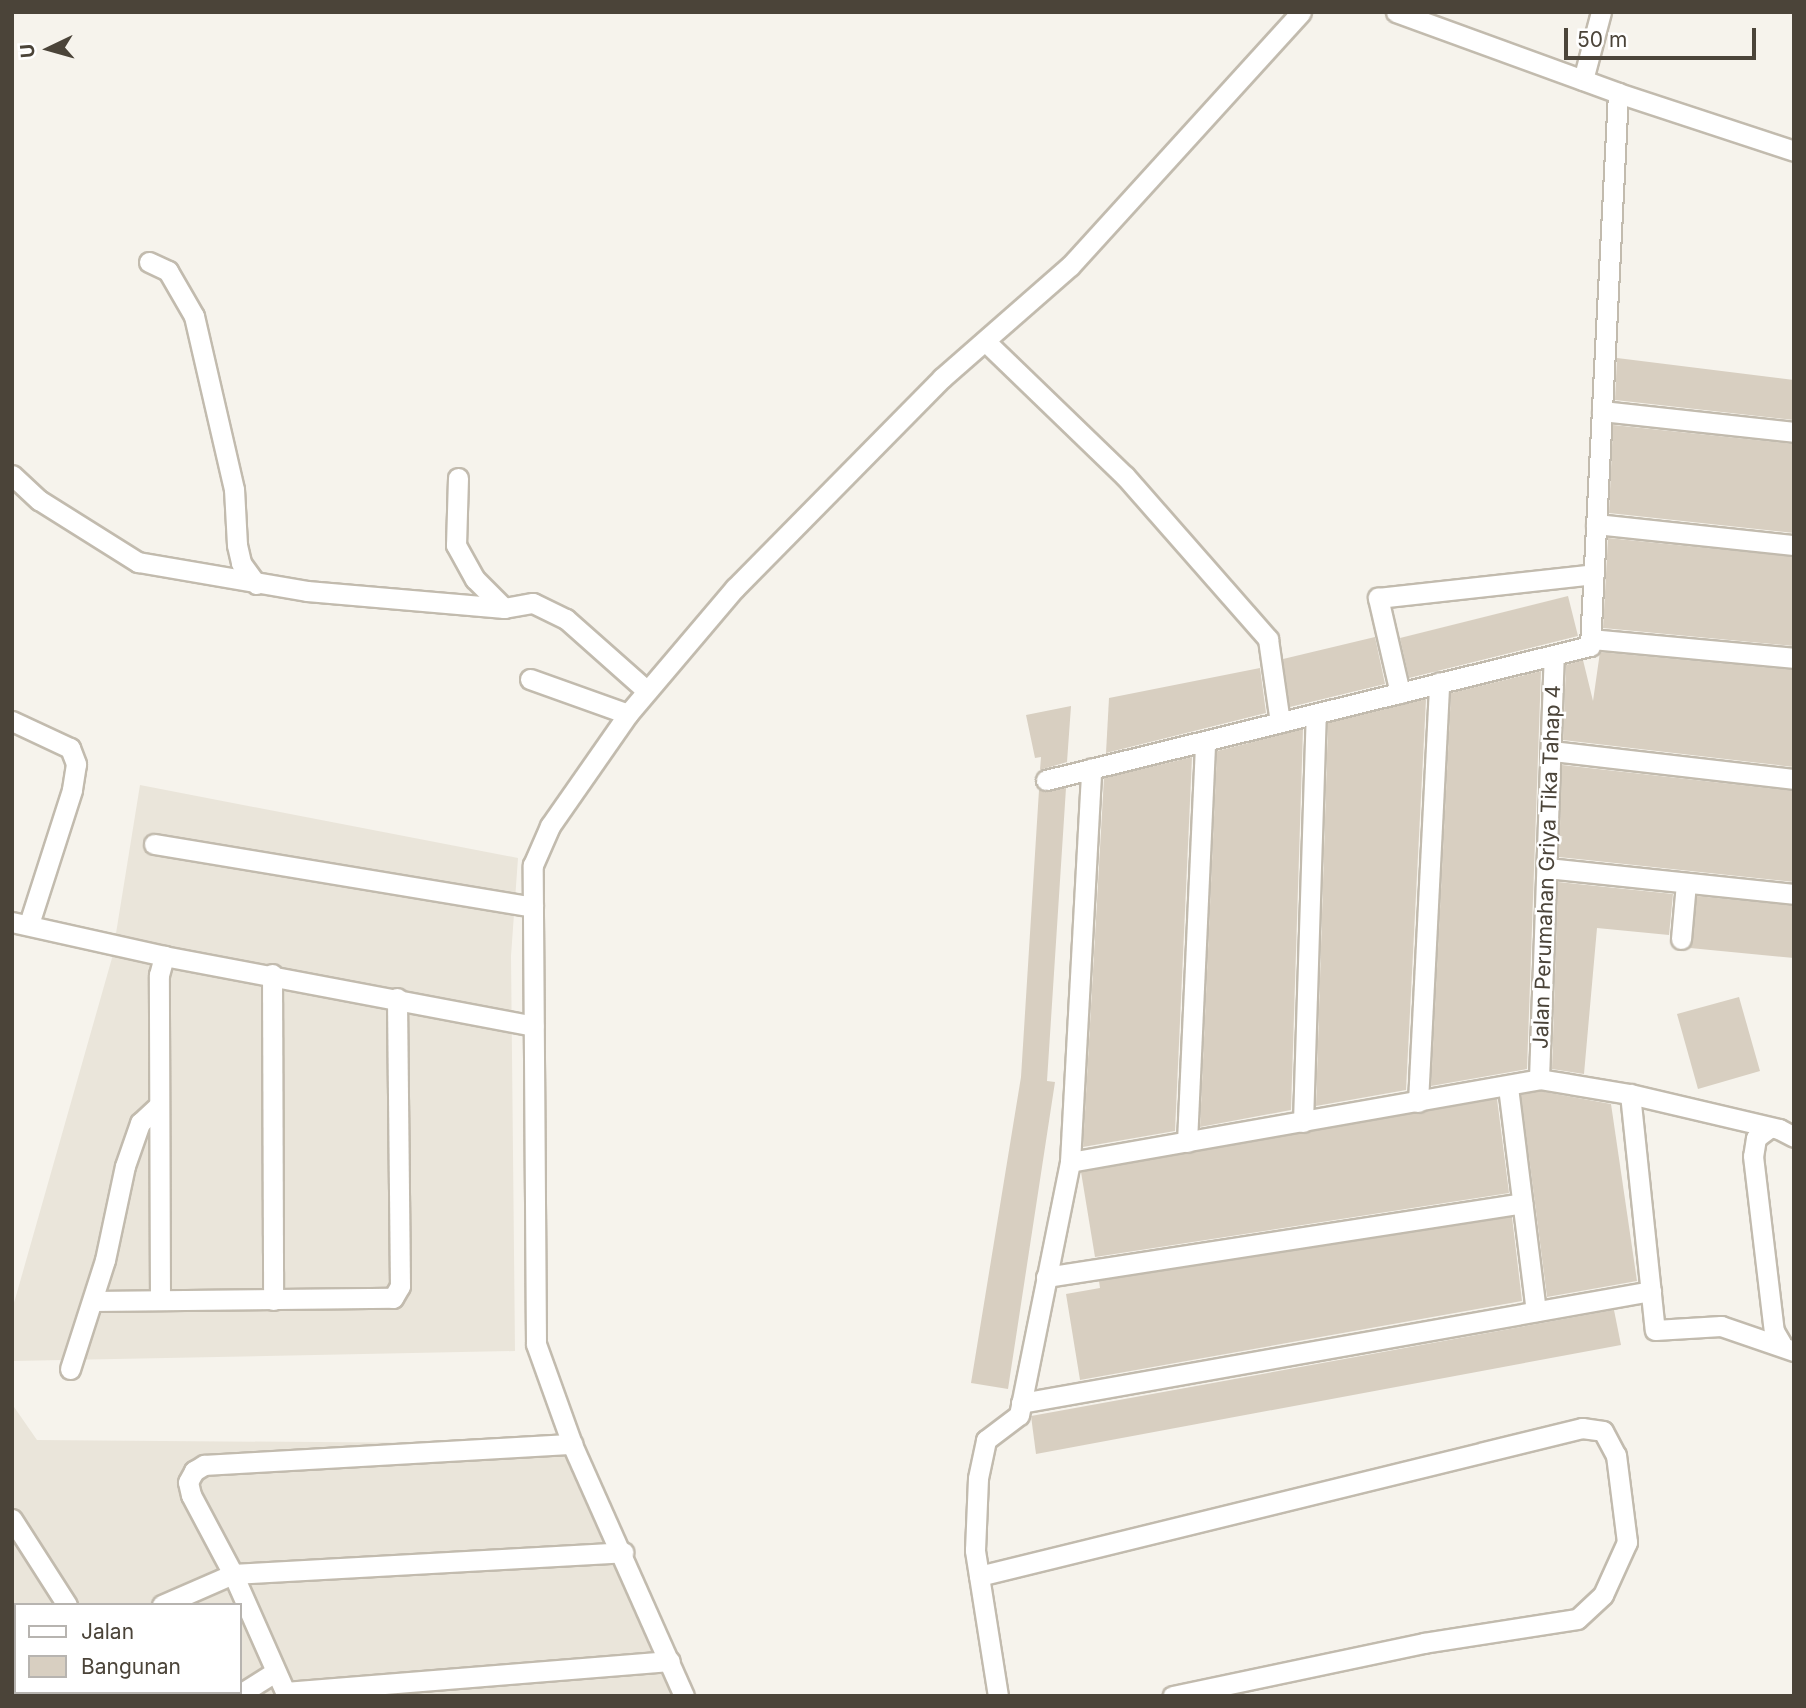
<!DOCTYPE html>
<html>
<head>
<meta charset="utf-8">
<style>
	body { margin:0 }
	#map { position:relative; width:1806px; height:1708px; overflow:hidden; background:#f6f3ec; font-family:Inter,sans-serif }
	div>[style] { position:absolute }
	.residential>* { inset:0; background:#eae5da }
	.building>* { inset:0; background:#d8cfc1 }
	.roads { filter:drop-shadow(2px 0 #c2bbae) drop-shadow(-2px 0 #c2bbae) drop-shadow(0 2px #c2bbae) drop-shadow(0 -2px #c2bbae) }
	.minor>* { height:19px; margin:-9.5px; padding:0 9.5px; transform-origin:9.5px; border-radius:9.5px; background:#fff }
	span { translate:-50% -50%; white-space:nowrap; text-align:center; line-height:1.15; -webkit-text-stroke:5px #fff; paint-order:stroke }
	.street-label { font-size:21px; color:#4b4439 }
	.frame { position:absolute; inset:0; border:14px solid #4b4439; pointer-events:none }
	.legend { position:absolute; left:14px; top:1603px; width:228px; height:91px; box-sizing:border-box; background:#fff; border:2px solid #b7b4b0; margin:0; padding:9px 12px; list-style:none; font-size:21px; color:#4b4439 }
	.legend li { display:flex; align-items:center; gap:14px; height:35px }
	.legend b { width:35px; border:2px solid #b7b4b0 }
	.north { position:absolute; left:14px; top:14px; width:70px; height:70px; -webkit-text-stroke:5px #fff; paint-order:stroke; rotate:265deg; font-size:19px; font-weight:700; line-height:28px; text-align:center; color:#4b4439 }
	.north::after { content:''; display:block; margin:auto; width:24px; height:32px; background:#4b4439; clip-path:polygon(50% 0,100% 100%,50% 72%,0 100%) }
	.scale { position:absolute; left:1564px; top:28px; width:192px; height:32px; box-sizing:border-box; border:4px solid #4b4439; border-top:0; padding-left:9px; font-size:21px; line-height:24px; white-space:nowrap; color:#4b4439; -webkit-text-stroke:5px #fff; paint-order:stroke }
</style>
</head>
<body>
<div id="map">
	<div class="residential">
		<div style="clip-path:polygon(140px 785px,518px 858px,511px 956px,515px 1351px,12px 1361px,12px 1310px,112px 958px)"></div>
		<div style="clip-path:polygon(evenodd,12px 1404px,37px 1440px,572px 1444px,683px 1696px,12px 1696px,12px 1404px,16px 1605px,240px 1605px,240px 1692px,16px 1692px,16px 1605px)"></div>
	</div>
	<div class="building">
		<div style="clip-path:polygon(1617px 358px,1794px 380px,1794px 420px,1615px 400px)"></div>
		<div style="clip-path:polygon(1613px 425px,1794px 444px,1794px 533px,1609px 513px)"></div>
		<div style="clip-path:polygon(1608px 538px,1794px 557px,1794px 646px,1603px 628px)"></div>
		<div style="clip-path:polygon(1568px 596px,1578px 636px,1409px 678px,1400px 638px)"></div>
		<div style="clip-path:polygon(1375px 637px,1385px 684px,1290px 707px,1283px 659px)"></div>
		<div style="clip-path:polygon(1600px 652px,1794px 670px,1794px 767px,1563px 740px,1566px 665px,1583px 660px,1593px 701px)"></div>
		<div style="clip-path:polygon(1260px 668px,1266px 713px,1106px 753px,1109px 698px)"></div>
		<div style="clip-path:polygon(1541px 671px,1527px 1069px,1431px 1086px,1451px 693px)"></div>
		<div style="clip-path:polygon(1426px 699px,1406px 1090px,1316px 1106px,1328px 723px)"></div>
		<div style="clip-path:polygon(1071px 706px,1067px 762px,1040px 770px,1041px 757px,1035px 758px,1026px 715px)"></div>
		<div style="clip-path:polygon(1303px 729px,1291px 1110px,1200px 1127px,1217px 751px)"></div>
		<div style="clip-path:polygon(1192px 757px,1175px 1131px,1083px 1147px,1104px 778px)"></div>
		<div style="clip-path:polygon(1562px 765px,1794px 791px,1794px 882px,1559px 857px)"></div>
		<div style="clip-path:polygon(1066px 788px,1047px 1081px,1055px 1082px,1008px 1389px,971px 1383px,1021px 1077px,1039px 790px)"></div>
		<div style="clip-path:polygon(1558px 882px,1673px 894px,1669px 935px,1597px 928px,1584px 1074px,1552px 1069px)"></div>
		<div style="clip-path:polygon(1697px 896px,1794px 906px,1794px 958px,1690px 948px)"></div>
		<div style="clip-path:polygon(1739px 997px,1760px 1071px,1698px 1089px,1677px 1014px)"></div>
		<div style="clip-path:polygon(1539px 1091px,1611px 1104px,1637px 1281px,1547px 1297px,1521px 1095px)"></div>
		<div style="clip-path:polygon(1497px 1099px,1509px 1193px,1095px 1257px,1081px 1172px)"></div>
		<div style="clip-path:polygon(1512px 1217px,1522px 1301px,1080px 1380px,1066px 1294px,1100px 1288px,1099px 1281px)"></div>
		<div style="clip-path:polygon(1614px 1310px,1621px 1345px,1036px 1454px,1031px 1416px)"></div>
	</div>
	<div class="roads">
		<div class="minor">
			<div style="left:1396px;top:12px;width:236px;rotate:20deg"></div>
			<div style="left:1618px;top:93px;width:185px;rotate:18.2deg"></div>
			<div style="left:1583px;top:80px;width:70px;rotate:-75.2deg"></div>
			<div style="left:149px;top:262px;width:21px;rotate:25deg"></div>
			<div style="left:168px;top:271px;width:52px;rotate:60deg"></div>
			<div style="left:194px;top:316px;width:178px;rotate:77deg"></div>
			<div style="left:234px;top:489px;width:56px;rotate:86.9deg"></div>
			<div style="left:237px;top:545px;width:18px;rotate:77deg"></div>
			<div style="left:241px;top:563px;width:26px;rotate:54deg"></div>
			<div style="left:985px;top:341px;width:194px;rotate:44deg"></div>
			<div style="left:1125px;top:476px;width:217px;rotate:48.7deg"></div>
			<div style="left:1268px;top:639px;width:84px;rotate:81.8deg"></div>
			<div style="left:1602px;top:411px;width:193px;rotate:6.2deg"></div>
			<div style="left:12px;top:475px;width:37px;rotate:43deg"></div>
			<div style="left:39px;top:500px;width:117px;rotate:32.1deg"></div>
			<div style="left:138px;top:562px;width:171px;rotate:9.7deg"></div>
			<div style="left:307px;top:591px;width:198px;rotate:4.9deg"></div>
			<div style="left:458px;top:478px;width:67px;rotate:91.7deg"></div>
			<div style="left:456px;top:545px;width:39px;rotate:61deg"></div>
			<div style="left:475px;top:579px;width:41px;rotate:45deg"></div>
			<div style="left:504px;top:608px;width:29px;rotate:-10deg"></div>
			<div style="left:533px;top:603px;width:37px;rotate:26deg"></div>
			<div style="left:566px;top:619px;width:108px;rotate:41.6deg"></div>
			<div style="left:1596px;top:524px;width:199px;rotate:6.1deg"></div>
			<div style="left:1591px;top:639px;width:204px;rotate:5.3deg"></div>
			<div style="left:530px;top:679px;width:104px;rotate:19.7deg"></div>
			<div style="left:1400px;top:693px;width:98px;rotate:-103deg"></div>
			<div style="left:1378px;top:598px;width:217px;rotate:-6.3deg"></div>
			<div style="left:12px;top:721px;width:64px;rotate:25deg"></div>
			<div style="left:70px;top:748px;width:17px;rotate:69deg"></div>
			<div style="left:76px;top:764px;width:26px;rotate:99deg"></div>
			<div style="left:72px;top:790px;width:141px;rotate:107.8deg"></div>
			<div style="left:1552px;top:751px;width:244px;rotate:6.6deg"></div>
			<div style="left:1046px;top:780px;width:560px;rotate:-13.84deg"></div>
			<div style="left:1590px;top:646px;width:554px;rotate:-87.1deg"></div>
			<div style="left:154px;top:844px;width:384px;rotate:9.4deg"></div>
			<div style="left:1547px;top:868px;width:248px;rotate:6deg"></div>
			<div style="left:12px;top:922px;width:156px;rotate:12.6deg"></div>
			<div style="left:1681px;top:939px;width:56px;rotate:-84.9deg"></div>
			<div style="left:272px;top:974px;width:326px;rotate:89.8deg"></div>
			<div style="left:1539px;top:1079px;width:424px;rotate:-88deg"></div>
			<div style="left:1508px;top:1087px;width:226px;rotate:82.9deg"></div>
			<div style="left:1630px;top:1094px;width:237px;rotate:84deg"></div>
			<div style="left:1655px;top:1330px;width:66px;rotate:-3.5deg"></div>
			<div style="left:1721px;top:1326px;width:77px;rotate:18.9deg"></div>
			<div style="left:1418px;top:1102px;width:420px;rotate:-87.1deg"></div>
			<div style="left:1303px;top:1122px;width:408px;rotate:-88.2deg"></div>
			<div style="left:1768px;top:1129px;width:15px;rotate:143deg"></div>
			<div style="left:1756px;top:1138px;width:18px;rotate:99deg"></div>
			<div style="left:1753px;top:1156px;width:176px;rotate:83.2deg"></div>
			<div style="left:1774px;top:1331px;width:14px;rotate:60deg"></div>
			<div style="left:1187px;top:1142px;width:401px;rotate:-87.4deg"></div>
			<div style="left:1070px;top:1162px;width:476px;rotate:-10deg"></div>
			<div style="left:1539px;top:1079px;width:92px;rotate:9.4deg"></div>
			<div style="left:1630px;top:1094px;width:153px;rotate:13.2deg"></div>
			<div style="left:1779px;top:1129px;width:17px;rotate:28deg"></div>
			<div style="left:1046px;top:1277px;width:482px;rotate:-8.8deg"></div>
			<div style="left:160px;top:1300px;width:325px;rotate:-90.2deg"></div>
			<div style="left:159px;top:975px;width:20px;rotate:-75deg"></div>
			<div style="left:164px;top:956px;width:376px;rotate:10.7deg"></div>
			<div style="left:93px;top:1301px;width:300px;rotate:-0.6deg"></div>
			<div style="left:393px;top:1298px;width:14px;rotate:-60deg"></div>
			<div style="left:400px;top:1286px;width:288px;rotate:-90.6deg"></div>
			<div style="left:70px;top:1369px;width:114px;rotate:-72.2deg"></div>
			<div style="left:105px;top:1260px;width:96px;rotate:-78deg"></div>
			<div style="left:125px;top:1166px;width:46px;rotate:-70.8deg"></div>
			<div style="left:140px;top:1123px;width:25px;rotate:-43deg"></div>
			<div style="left:1021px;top:1403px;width:640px;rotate:-10.08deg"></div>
			<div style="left:12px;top:1519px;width:102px;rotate:57.4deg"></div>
			<div style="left:979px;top:1576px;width:621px;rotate:-13.79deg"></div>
			<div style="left:1582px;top:1428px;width:21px;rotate:8deg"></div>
			<div style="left:1603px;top:1431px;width:27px;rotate:62deg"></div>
			<div style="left:1616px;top:1455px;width:88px;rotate:82.8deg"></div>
			<div style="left:1627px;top:1542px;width:58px;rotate:114.4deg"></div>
			<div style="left:1603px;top:1595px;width:35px;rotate:137deg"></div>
			<div style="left:1577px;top:1619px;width:155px;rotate:171.1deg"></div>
			<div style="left:1424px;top:1643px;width:257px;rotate:168.1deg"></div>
			<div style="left:162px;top:1605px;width:77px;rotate:-23.6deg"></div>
			<div style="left:233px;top:1574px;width:391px;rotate:-3.2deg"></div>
			<div style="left:12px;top:1684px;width:4px;rotate:-27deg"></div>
			<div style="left:285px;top:1692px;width:386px;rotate:-4.6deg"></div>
			<div style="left:237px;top:1696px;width:45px;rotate:-32.3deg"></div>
			<div style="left:287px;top:1696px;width:133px;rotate:-113.9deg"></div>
			<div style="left:233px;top:1574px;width:89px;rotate:-118deg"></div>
			<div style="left:191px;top:1495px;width:13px;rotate:-103deg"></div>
			<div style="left:188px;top:1482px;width:13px;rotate:-61deg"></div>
			<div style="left:194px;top:1471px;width:12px;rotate:-31deg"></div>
			<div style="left:204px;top:1465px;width:369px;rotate:-3.3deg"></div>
			<div style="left:684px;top:1696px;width:276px;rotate:-114deg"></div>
			<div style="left:572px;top:1444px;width:106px;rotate:-109.8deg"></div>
			<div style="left:536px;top:1344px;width:479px;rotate:-90.4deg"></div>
			<div style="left:533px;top:865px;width:43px;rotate:-66.4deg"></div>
			<div style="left:550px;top:826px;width:136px;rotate:-55.1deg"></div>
			<div style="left:628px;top:714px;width:165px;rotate:-49.7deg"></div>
			<div style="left:735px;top:588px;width:295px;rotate:-45.4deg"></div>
			<div style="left:942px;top:378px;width:170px;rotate:-41.2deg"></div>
			<div style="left:1070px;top:266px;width:343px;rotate:-47.7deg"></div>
			<div style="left:998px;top:1696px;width:148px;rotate:-99deg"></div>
			<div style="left:975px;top:1550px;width:72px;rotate:-87.6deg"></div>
			<div style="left:978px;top:1478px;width:39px;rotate:-78deg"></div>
			<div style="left:986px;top:1440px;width:41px;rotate:-37.1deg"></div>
			<div style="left:1019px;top:1415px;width:258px;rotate:-78.6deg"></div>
			<div style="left:1070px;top:1162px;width:394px;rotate:-86.9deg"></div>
		</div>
	</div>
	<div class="street-label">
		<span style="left:1547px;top:867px;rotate:-88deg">Jalan Perumahan Griya Tika Tahap 4</span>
	</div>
	<div class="frame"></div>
	<ul class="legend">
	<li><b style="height:9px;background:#fff"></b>Jalan</li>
	<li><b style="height:19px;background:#d8cfc1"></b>Bangunan</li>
	</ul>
	<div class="north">U</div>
	<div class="scale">50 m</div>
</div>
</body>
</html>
